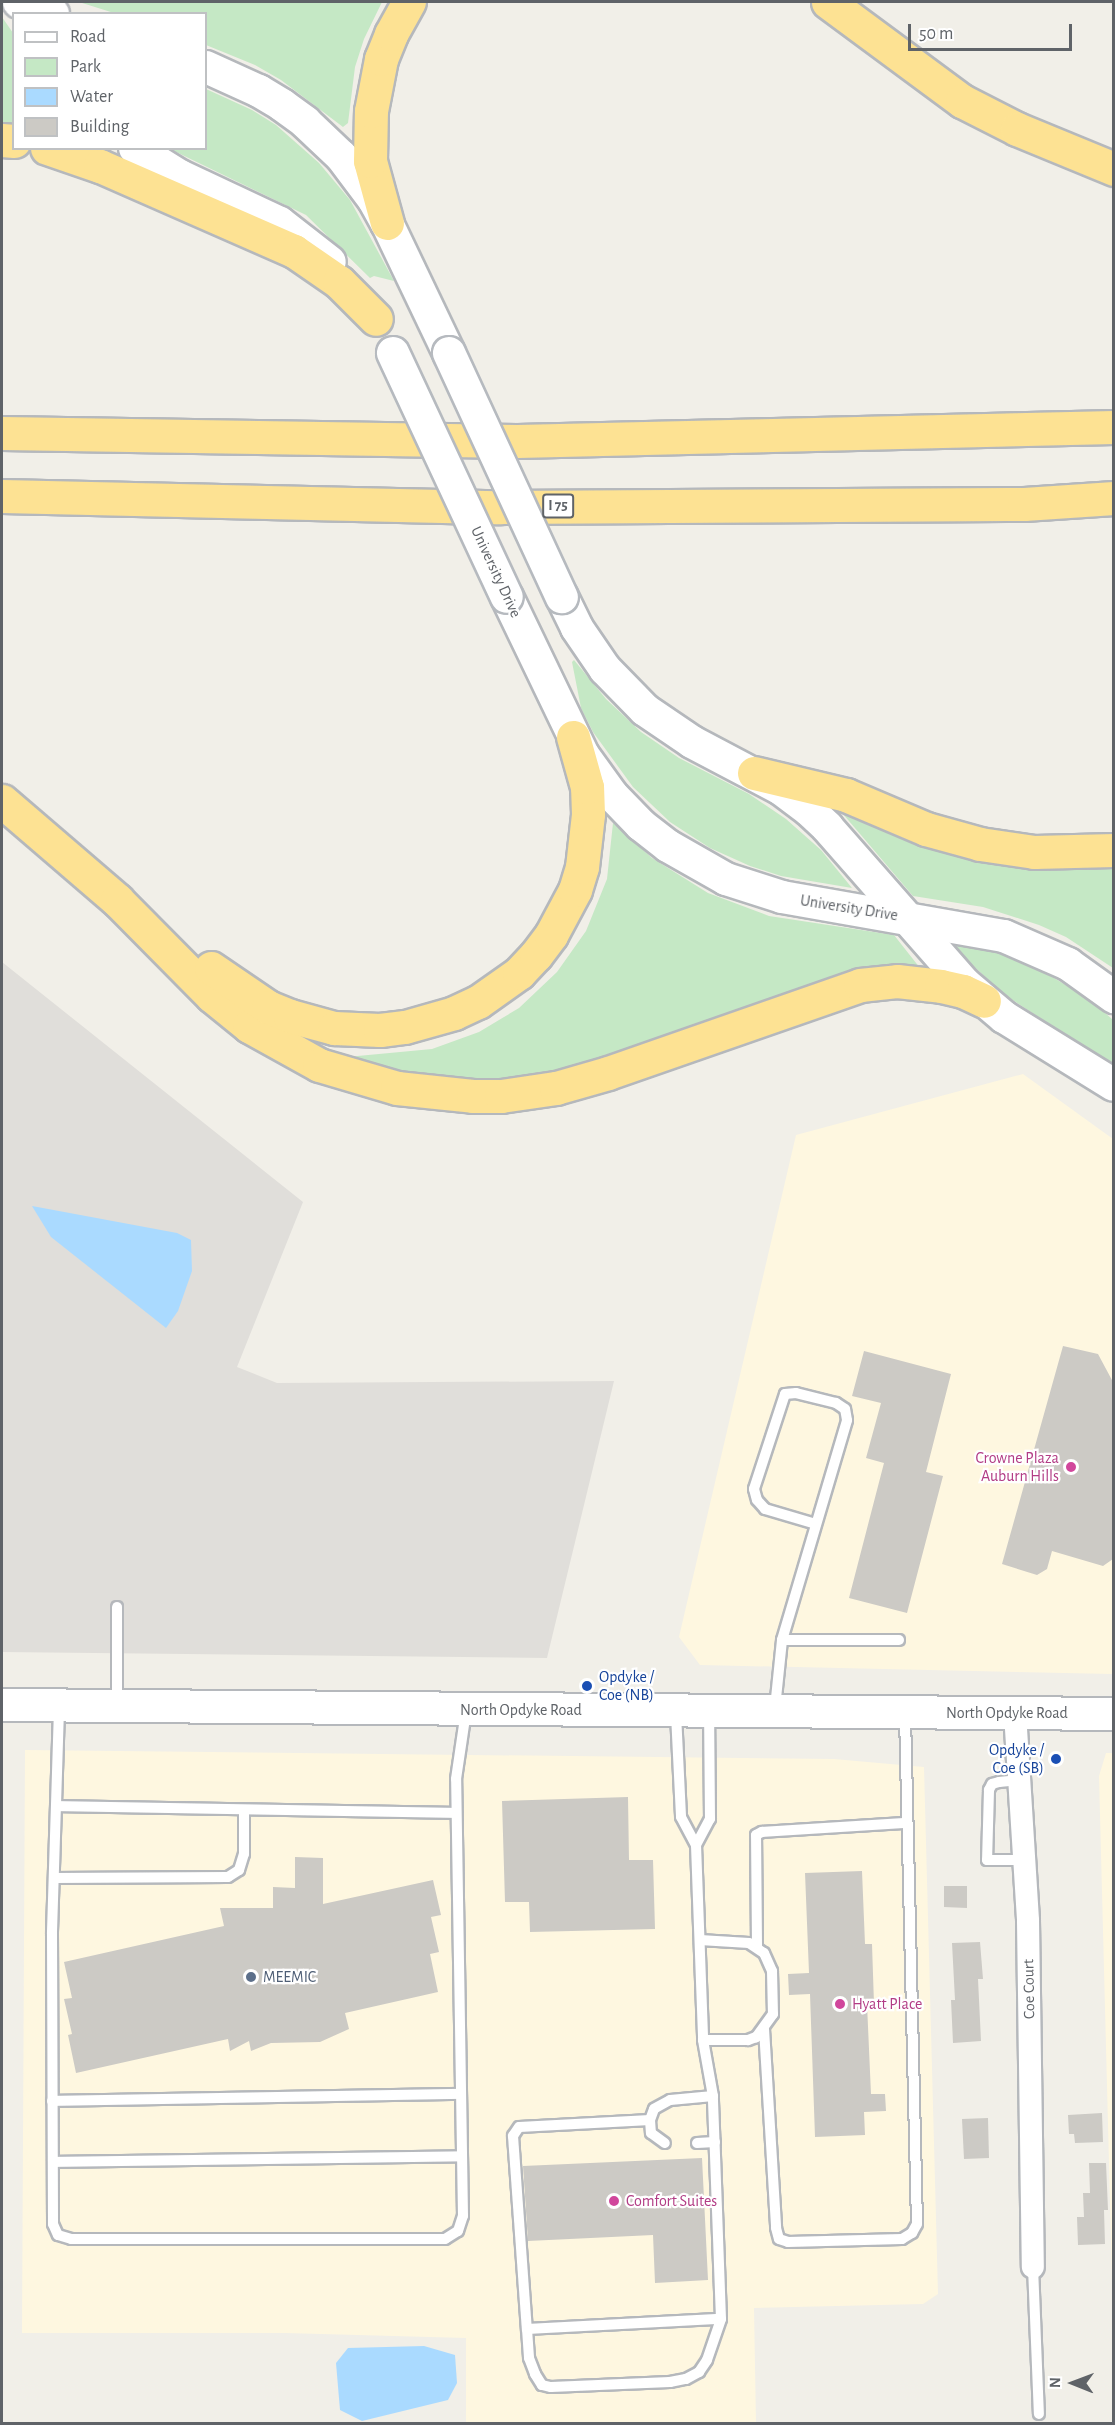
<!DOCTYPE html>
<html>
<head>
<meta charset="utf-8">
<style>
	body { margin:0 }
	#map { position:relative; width:1115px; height:2425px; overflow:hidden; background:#f1efe8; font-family:"Alegreya Sans",sans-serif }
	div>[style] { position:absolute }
	.commercial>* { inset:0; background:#fef7e0 }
	.industrial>* { inset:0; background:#e0deda }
	.green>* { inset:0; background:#c5e8c5 }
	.water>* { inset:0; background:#aadaff }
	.building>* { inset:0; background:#cccac5 }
	.roads { filter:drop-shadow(2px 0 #b5b8bc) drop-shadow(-2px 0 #b5b8bc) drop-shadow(0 2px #b5b8bc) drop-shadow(0 -2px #b5b8bc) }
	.lane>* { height:10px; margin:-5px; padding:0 5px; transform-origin:5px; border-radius:5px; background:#fff }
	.street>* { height:22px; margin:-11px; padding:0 11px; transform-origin:11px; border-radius:11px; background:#fff }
	.secondary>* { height:32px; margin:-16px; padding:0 16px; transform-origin:16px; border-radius:16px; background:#fff }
	.highway>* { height:33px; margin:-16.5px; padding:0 16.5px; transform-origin:16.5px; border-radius:16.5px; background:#fde293 }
	.bridges { filter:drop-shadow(2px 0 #b6babf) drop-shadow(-2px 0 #b6babf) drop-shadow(0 2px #b6babf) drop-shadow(0 -2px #b6babf) }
	.secondary-bridge>* { height:32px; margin:-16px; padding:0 16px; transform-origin:16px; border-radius:16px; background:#fff }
	.dots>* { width:16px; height:16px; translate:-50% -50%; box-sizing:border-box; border:3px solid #fff; border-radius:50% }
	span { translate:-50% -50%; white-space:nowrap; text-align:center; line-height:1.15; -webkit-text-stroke:4.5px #fff; paint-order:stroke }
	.shield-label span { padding:2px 4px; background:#fff; border:2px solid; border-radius:4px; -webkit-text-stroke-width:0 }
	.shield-label { font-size:15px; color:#5f6368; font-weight:700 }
	.street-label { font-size:16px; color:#5f6368 }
	.hotel-label { font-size:16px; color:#b23c85 }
	.right { translate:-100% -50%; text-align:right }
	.left { translate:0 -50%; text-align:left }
	.transit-label { font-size:16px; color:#164399 }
	.service-label { font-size:16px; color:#4e5e75 }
	.frame { position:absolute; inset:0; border:3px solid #5f6368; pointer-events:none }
	.legend { position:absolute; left:12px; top:12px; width:195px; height:138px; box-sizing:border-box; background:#fff; border:2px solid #bfc1c3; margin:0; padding:8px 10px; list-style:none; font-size:18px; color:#5f6368 }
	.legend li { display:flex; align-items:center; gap:12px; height:30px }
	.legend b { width:30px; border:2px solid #bfc1c3 }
	.north { position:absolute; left:1043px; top:2353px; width:60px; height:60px; -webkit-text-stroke:4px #fff; paint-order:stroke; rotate:271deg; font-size:16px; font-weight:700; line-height:24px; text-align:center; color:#5f6368 }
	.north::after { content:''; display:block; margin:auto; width:21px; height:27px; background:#5f6368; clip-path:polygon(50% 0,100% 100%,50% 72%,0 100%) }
	.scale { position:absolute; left:908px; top:24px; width:164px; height:27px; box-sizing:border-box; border:3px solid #5f6368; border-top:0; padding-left:8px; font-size:18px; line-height:21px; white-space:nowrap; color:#5f6368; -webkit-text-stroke:4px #fff; paint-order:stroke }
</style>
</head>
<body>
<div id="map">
	<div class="commercial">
		<div style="clip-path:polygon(1023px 1074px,1113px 1139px,1113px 1674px,700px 1665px,679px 1637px,796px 1135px)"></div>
		<div style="clip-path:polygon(25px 1750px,834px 1759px,924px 1767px,938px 2294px,923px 2304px,754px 2308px,756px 2423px,466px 2423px,466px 2338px,285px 2333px,22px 2333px)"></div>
		<div style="clip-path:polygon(1106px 1753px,1114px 1753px,1113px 2318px,1099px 1776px)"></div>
	</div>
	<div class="industrial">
		<div style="clip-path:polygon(2px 962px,303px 1202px,237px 1367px,277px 1383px,614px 1381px,547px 1658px,2px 1652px)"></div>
	</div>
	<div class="green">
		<div style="clip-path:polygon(79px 2px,382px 2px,364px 39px,355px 67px,348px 123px,343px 127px,281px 80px,255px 65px,206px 45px,206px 14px,114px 13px)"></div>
		<div style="clip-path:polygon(2px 17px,13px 33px,13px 126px,2px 124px)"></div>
		<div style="clip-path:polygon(206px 89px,252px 110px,276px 125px,319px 163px,350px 200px,394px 281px,374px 276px,370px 278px,306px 215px,170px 149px,206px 148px)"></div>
		<div style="clip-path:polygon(574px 660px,606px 699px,641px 732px,679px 758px,749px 794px,786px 819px,821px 850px,852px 888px,781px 876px,750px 866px,710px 848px,670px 822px,633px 787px,593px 732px,581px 708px,572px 662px)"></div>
		<div style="clip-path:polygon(844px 810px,924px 844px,1036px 867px,1113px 865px,1113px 968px,1066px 937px,1039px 925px,983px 907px,913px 896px,843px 814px)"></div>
		<div style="clip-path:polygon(613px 823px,652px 858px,708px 893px,769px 916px,894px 935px,920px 968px,564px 1075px,514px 1083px,402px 1077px,347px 1057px,432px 1049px,479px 1032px,519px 1008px,557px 972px,586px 931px,607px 879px)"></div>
		<div style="clip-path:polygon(955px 943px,986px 949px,1036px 967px,1092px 1001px,1113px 1020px,1113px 1066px,1005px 995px,969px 962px,954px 945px)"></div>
	</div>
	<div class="water">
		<div style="clip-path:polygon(32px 1206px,177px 1233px,191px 1240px,192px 1271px,178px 1311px,166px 1328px,51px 1237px)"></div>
		<div style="clip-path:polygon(424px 2346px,455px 2355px,457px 2383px,448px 2400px,362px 2421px,340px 2410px,336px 2363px,348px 2348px)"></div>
	</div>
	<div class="building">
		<div style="clip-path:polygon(1063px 1346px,1098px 1354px,1113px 1382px,1113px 1559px,1103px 1566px,1052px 1551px,1047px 1569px,1037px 1575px,1002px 1564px)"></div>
		<div style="clip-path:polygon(864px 1351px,951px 1374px,926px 1472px,943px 1476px,907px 1613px,849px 1598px,884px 1463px,866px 1458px,881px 1403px,852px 1396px)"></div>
		<div style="clip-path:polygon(628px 1797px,629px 1860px,653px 1860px,655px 1929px,530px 1932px,529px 1902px,505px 1902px,502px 1801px)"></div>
		<div style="clip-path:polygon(295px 1857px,323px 1858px,323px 1904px,433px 1880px,441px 1915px,431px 1917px,439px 1952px,430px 1954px,438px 1992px,345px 2013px,349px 2029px,320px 2042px,271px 2043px,251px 2051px,249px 2041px,230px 2051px,228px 2039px,76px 2073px,68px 2035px,72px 2034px,64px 1999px,72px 1998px,64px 1962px,224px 1926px,220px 1908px,273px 1908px,273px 1887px,295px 1888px)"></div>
		<div style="clip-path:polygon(862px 1871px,865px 1944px,872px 1944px,874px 2004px,867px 2004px,871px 2094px,885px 2094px,886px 2111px,864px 2112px,865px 2135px,815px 2137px,810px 1994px,789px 1995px,788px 1974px,809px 1973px,805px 1873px)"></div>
		<div style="clip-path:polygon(944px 1886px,967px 1886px,967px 1908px,944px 1907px)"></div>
		<div style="clip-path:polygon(980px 1942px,983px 1979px,978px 1979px,981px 2041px,953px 2043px,951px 2000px,955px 2000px,952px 1943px)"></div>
		<div style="clip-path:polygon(1102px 2113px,1103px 2142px,1075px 2143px,1074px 2134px,1069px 2134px,1068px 2115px)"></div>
		<div style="clip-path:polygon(988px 2118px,989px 2158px,964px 2159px,962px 2119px)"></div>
		<div style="clip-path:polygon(702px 2158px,708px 2280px,655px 2283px,653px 2235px,528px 2241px,523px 2166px)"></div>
		<div style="clip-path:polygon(1089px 2163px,1106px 2163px,1108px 2210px,1104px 2210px,1105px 2244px,1078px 2245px,1077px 2217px,1084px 2217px,1083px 2193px,1090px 2193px)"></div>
	</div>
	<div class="roads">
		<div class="lane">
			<div style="left:117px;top:1607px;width:96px;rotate:90deg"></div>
			<div style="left:782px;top:1640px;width:229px;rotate:-73.5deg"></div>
			<div style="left:847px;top:1420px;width:11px;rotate:-100deg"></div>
			<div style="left:845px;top:1409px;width:11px;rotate:-146deg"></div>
			<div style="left:836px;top:1403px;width:41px;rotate:-166deg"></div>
			<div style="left:796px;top:1393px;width:11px;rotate:175deg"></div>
			<div style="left:785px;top:1394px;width:100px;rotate:108.1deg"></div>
			<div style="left:754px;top:1489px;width:11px;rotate:75deg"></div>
			<div style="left:757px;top:1500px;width:12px;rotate:48deg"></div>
			<div style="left:765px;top:1509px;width:53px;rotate:16.4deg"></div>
			<div style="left:775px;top:1708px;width:68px;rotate:-84.1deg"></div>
			<div style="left:782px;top:1640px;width:117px"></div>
			<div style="left:59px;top:1709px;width:225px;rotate:91.8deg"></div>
			<div style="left:52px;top:1934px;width:290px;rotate:89.8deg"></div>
			<div style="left:53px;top:2224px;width:12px;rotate:66deg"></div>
			<div style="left:58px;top:2235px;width:14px;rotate:17deg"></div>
			<div style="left:71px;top:2239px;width:374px"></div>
			<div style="left:445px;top:2239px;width:15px;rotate:-32deg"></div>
			<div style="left:458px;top:2231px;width:16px;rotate:-72deg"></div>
			<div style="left:463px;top:2216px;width:437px;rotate:-90.9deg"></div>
			<div style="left:456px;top:1779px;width:69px;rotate:-81.6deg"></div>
			<div style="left:676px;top:1714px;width:103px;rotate:87.2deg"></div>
			<div style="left:681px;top:1817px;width:32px;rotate:62deg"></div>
			<div style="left:696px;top:1845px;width:195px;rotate:87.9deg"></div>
			<div style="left:703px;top:2040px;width:57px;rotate:79.9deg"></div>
			<div style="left:713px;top:2096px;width:43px;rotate:174.7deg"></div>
			<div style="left:670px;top:2100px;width:18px;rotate:151deg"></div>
			<div style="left:654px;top:2109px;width:12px;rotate:110deg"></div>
			<div style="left:650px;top:2120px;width:131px;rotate:176.9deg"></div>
			<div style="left:519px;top:2127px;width:11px;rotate:124deg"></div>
			<div style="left:513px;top:2136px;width:194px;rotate:85.9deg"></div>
			<div style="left:527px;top:2329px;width:194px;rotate:-3deg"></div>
			<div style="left:721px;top:2319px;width:223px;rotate:-92.1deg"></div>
			<div style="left:1019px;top:1780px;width:20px;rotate:174deg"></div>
			<div style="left:999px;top:1782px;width:7px;rotate:164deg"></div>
			<div style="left:992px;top:1784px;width:7px;rotate:117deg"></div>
			<div style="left:989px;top:1790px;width:70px;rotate:91.6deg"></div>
			<div style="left:987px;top:1860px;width:37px"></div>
			<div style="left:57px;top:1806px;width:399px;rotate:1deg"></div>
			<div style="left:696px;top:1845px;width:30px;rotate:-62deg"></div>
			<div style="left:710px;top:1819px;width:105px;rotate:-90.5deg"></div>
			<div style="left:54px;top:1878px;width:174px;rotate:-0.3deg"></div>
			<div style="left:228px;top:1877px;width:13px;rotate:-32deg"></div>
			<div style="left:239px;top:1870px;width:17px;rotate:-73deg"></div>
			<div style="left:244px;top:1854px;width:44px;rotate:-90deg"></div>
			<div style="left:700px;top:1940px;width:49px;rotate:3.5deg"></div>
			<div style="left:749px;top:1943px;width:18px;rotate:34deg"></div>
			<div style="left:764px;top:1953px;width:20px;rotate:66deg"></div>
			<div style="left:772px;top:1971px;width:43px;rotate:88.7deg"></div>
			<div style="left:773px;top:2014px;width:29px;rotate:126deg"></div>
			<div style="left:756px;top:2037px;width:9px;rotate:159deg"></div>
			<div style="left:748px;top:2040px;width:45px;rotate:180deg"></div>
			<div style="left:757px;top:1946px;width:111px;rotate:-90.5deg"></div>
			<div style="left:756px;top:1835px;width:7px;rotate:-27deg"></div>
			<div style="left:762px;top:1832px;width:145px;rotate:-3.6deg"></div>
			<div style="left:764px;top:2029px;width:199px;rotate:86.5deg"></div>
			<div style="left:776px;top:2228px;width:11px;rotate:75deg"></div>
			<div style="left:779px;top:2239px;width:9px;rotate:18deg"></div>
			<div style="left:788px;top:2242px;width:114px;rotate:-1.5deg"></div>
			<div style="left:902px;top:2239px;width:12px;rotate:-31deg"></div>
			<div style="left:912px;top:2233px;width:10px;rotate:-61deg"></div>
			<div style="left:917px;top:2224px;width:508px;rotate:-91.35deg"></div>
			<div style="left:52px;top:2101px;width:408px;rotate:-1deg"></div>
			<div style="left:650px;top:2120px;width:13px;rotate:86deg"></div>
			<div style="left:651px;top:2133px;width:17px;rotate:36deg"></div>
			<div style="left:697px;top:2143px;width:18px;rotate:-3deg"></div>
			<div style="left:53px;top:2162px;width:409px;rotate:-0.8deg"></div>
			<div style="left:1033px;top:2267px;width:147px;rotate:87.7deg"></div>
			<div style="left:527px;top:2329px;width:29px;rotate:86deg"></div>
			<div style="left:529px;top:2358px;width:17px;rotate:69deg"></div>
			<div style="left:535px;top:2374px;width:13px;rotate:58deg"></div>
			<div style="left:542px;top:2385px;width:9px;rotate:13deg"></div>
			<div style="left:551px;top:2387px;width:119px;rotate:-2.4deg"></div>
			<div style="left:670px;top:2382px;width:16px;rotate:-11deg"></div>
			<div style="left:686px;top:2379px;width:15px;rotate:-28deg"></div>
			<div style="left:699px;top:2372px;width:14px;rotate:-56deg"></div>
			<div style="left:707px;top:2360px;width:43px;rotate:-71.1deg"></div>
		</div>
		<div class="street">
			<div style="left:1015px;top:1713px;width:208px;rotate:86.4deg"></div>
			<div style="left:1028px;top:1921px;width:346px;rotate:89.2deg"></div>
		</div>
		<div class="secondary">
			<div style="left:19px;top:2px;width:36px;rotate:19deg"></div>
			<div style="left:206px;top:67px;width:58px;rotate:24.4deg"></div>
			<div style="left:259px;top:91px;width:27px;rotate:31deg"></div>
			<div style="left:282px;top:105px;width:29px;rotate:36deg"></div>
			<div style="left:305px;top:122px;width:50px;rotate:43.4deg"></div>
			<div style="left:341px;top:156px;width:55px;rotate:53.1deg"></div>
			<div style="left:374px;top:200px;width:26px;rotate:61deg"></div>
			<div style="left:387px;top:223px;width:144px;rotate:64.5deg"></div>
			<div style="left:135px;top:148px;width:53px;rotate:31.9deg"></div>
			<div style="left:180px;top:176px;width:110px;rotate:25.2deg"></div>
			<div style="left:280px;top:223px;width:63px;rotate:38deg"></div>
			<div style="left:507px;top:597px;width:175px;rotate:64.3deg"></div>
			<div style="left:583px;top:755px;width:49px;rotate:54.1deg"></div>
			<div style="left:612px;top:795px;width:42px;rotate:46deg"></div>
			<div style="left:641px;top:825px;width:34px;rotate:38deg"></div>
			<div style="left:668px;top:846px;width:67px;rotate:29.6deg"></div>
			<div style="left:726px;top:879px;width:59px;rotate:17.8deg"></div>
			<div style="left:782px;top:897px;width:225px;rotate:10deg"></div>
			<div style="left:1004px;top:936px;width:70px;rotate:23.6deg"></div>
			<div style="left:1068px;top:964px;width:57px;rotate:35.7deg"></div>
			<div style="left:562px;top:597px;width:34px;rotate:64deg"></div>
			<div style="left:577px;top:628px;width:50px;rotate:55.7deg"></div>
			<div style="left:605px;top:669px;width:57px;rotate:45.7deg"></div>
			<div style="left:645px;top:710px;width:57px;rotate:34.2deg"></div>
			<div style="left:692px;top:742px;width:101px;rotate:27.8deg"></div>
			<div style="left:781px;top:789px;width:35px;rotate:37deg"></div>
			<div style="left:809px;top:810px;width:25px;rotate:43deg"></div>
			<div style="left:827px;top:827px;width:209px;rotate:48.7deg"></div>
			<div style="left:965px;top:984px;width:51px;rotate:40.2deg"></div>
			<div style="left:1004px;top:1017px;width:129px;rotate:31.7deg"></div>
			<div style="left:2px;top:1705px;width:1112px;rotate:0.46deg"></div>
		</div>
		<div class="highway">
			<div style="left:828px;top:2px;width:167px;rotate:36.5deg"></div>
			<div style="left:962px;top:101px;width:62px;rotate:27deg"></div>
			<div style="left:1017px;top:129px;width:105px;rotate:22.4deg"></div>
			<div style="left:2px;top:140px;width:12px;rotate:5deg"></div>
			<div style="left:47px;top:148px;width:56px;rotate:18.8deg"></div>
			<div style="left:100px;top:166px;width:212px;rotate:23.7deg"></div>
			<div style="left:294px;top:251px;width:55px;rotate:34.6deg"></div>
			<div style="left:339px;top:282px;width:52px;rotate:45deg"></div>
			<div style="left:387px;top:223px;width:64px;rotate:-105.3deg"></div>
			<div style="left:370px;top:161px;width:50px;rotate:-88.9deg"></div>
			<div style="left:371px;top:111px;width:53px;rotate:-79.1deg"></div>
			<div style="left:381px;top:59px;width:27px;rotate:-68deg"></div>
			<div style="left:391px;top:34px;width:37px;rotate:-61deg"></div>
			<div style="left:2px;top:433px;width:515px;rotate:0.89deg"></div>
			<div style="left:517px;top:441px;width:597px;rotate:-1.34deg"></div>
			<div style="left:2px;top:496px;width:499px;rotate:1.3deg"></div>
			<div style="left:501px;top:507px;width:523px;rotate:-0.33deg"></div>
			<div style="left:1024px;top:504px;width:90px;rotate:-3.8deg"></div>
			<div style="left:754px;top:773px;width:95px;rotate:13.4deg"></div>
			<div style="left:846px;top:795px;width:87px;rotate:23deg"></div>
			<div style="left:926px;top:829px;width:56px;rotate:15.5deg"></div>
			<div style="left:980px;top:844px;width:55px;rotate:8.4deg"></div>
			<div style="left:1034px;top:852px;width:80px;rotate:-1.4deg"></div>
			<div style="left:2px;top:801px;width:152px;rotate:40.7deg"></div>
			<div style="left:117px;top:900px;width:135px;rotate:45.3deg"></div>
			<div style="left:212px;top:996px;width:48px;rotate:39deg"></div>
			<div style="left:249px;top:1026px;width:80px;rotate:29.1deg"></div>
			<div style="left:319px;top:1065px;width:81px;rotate:16.4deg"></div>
			<div style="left:397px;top:1088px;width:76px;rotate:6deg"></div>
			<div style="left:473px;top:1096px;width:28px"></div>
			<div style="left:501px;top:1096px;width:56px;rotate:-8.3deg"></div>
			<div style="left:556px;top:1088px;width:54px;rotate:-16.1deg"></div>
			<div style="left:608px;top:1073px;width:267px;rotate:-19.2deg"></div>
			<div style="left:860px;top:985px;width:37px;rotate:-6deg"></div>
			<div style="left:897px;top:981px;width:44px;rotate:6.5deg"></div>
			<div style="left:941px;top:986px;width:23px;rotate:13deg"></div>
			<div style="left:963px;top:991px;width:23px;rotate:25deg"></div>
			<div style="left:211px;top:968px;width:69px;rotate:34.4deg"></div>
			<div style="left:268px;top:1007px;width:24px;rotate:22deg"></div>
			<div style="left:290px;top:1016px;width:46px;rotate:15.3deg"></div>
			<div style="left:334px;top:1028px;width:46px;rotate:2.5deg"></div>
			<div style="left:380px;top:1030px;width:25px;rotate:-7deg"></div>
			<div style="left:405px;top:1027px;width:51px;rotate:-15.9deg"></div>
			<div style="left:454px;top:1013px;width:26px;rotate:-25deg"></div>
			<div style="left:478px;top:1002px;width:50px;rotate:-35.3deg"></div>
			<div style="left:519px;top:973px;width:25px;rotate:-47deg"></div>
			<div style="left:536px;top:955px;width:25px;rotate:-53deg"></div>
			<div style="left:551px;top:935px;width:51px;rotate:-61.9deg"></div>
			<div style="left:575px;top:890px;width:24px;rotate:-73deg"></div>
			<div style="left:582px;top:867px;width:53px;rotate:-83.5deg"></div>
			<div style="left:588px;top:814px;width:27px;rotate:-92deg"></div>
			<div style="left:587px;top:787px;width:52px;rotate:-105.6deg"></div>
		</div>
	</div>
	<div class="bridges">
		<div class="secondary-bridge">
			<div style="left:393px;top:353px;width:269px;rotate:65deg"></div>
			<div style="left:449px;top:353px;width:269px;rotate:65.2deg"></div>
		</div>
	</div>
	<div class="dots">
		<div style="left:1071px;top:1467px;background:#d1479c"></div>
		<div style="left:587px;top:1686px;background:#1a4fb4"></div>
		<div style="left:1056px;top:1759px;background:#1a4fb4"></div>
		<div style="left:251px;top:1977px;background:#5c6f8a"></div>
		<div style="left:840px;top:2004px;background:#d1479c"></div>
		<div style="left:614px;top:2201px;background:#d1479c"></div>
	</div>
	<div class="shield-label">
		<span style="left:558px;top:506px">I 75</span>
	</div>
	<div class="street-label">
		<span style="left:496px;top:572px;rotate:65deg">University Drive</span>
		<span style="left:849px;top:908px;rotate:9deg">University Drive</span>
		<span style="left:521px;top:1710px">North Opdyke Road</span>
		<span style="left:1007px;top:1713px">North Opdyke Road</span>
		<span style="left:1029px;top:1989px;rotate:-91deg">Coe Court</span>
	</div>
	<div class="hotel-label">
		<span class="right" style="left:1059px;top:1467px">Crowne Plaza<br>Auburn Hills</span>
		<span class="left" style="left:852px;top:2004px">Hyatt Place</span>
		<span class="left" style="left:626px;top:2201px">Comfort Suites</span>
	</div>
	<div class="transit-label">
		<span class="left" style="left:599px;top:1686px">Opdyke /<br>Coe (NB)</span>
		<span class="right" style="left:1044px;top:1759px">Opdyke /<br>Coe (SB)</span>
	</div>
	<div class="service-label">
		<span class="left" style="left:263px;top:1977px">MEEMIC</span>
	</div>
	<div class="frame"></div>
	<ul class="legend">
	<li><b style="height:8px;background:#fff"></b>Road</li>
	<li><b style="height:16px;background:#c5e8c5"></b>Park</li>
	<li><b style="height:16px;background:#aadaff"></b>Water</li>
	<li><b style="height:16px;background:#cccac5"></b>Building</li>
	</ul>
	<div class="north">N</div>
	<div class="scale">50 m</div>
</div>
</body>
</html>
